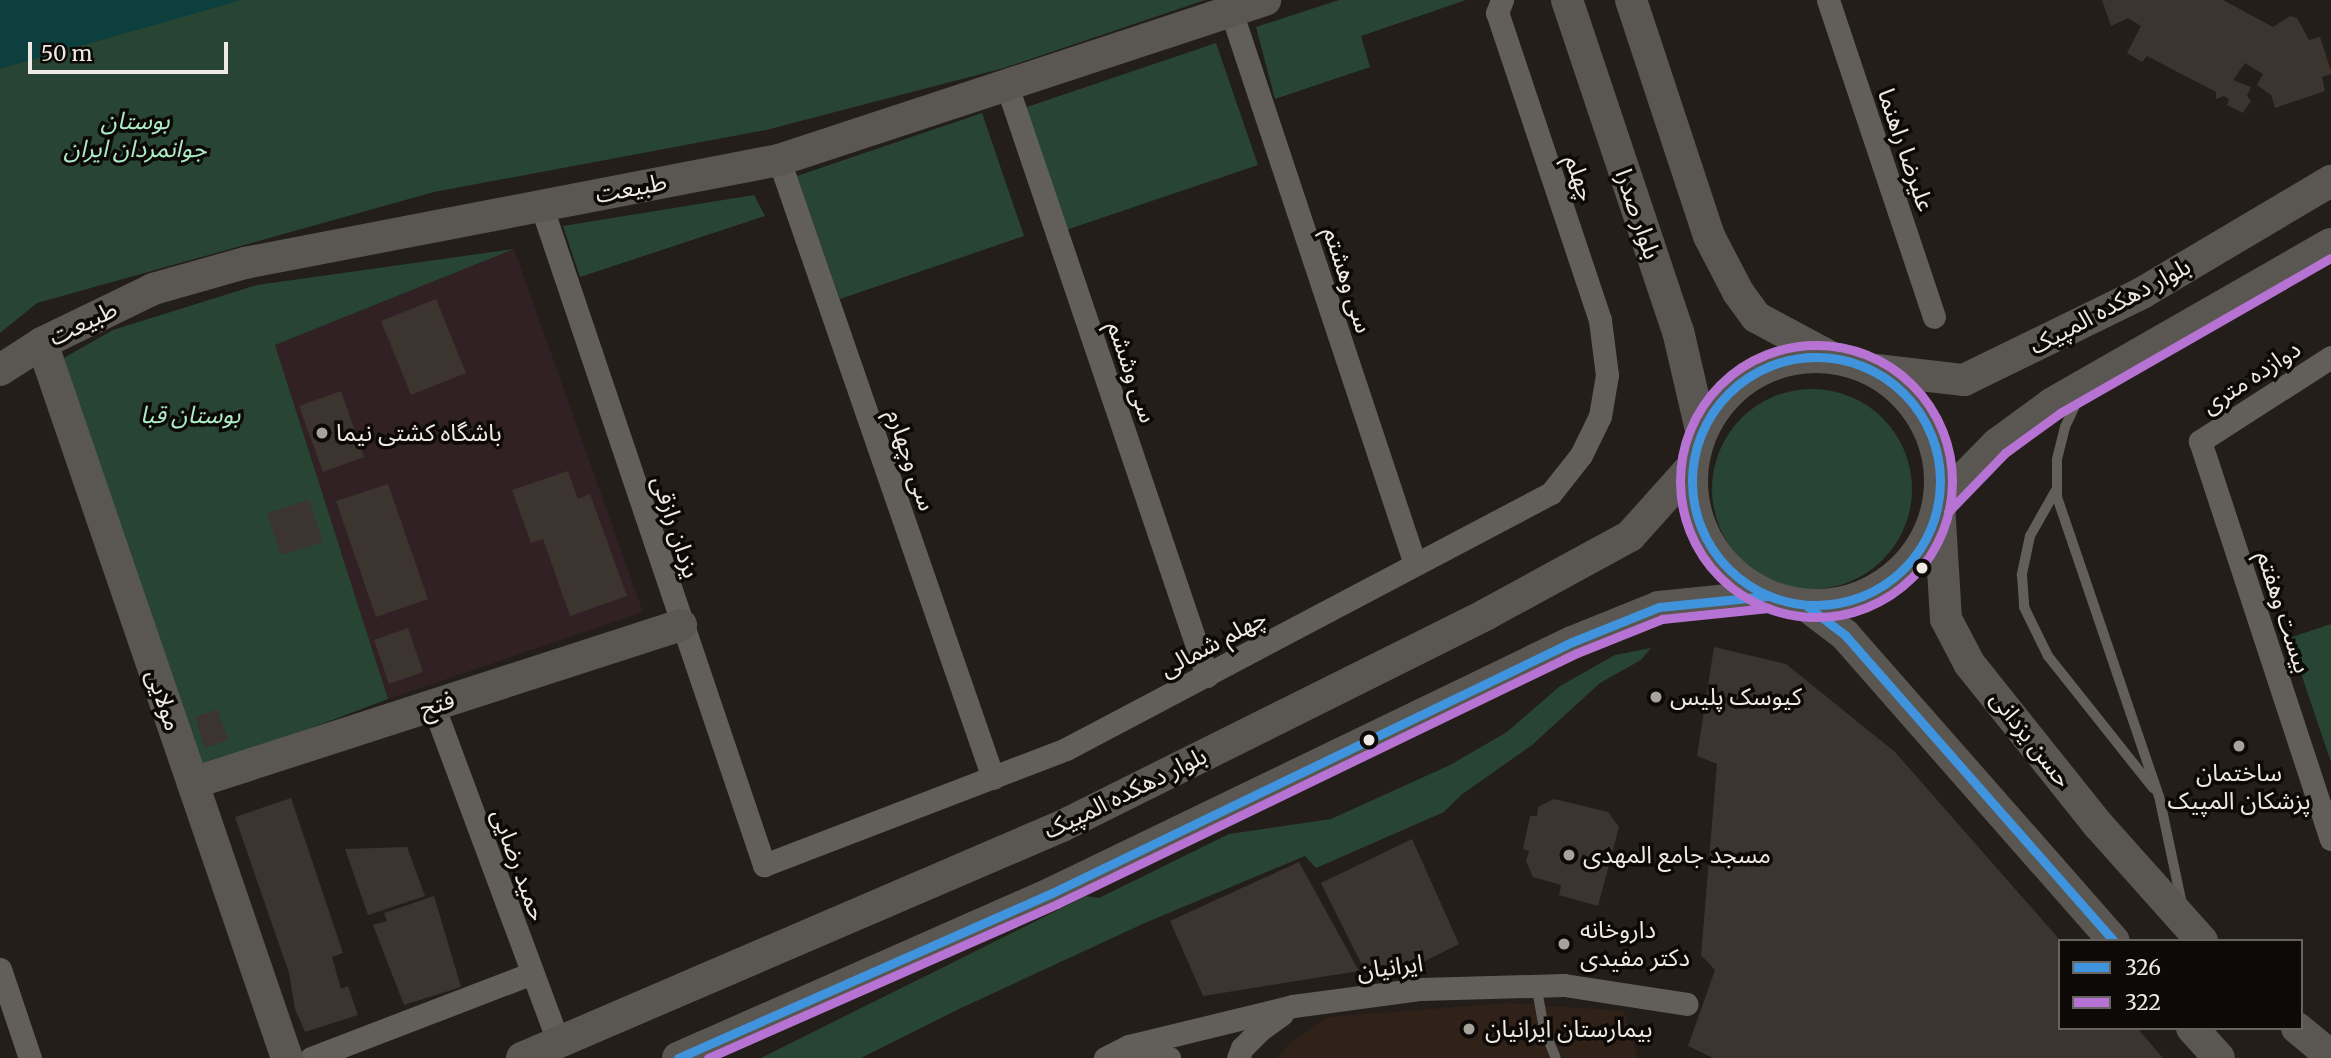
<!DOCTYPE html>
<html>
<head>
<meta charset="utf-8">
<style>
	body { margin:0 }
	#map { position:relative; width:2331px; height:1058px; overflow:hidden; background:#231e1a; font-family:Merriweather,"Noto Sans Arabic",serif }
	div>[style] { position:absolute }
	.education>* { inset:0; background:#322124 }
	.medical>* { inset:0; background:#302218 }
	.green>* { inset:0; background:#284534 }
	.round { border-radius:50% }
	.water>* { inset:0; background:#0e3f3f }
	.building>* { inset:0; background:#3c342f }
	.lane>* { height:10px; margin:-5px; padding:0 5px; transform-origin:5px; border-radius:5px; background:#625e59 }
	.street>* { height:23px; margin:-11.5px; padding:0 11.5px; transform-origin:11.5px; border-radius:11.5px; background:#625e59 }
	.secondary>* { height:32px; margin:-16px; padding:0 16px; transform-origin:16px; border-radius:16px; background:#5a5651 }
	.secondary>.ring { margin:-16px; padding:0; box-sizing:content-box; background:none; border:32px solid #5a5651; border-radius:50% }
	.bus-1>* { height:9px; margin:-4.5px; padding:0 4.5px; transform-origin:4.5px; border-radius:4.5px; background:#4094de }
	.bus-1>.ring { margin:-4.5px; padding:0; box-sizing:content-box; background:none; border:9px solid #4094de; border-radius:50% }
	.bus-2>* { height:9px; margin:-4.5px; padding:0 4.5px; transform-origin:4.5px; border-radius:4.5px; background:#b673d3 }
	.bus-2>.ring { margin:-4.5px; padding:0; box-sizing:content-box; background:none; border:9px solid #b673d3; border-radius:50% }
	.dots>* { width:19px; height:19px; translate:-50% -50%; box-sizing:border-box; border:4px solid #0d0906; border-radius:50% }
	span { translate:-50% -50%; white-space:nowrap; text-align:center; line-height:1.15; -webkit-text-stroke:7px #0d0906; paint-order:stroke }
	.park-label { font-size:24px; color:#adedc6; font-style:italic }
	.street-label { font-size:24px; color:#efe9e4 }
	.poi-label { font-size:24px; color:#efe9e4 }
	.left { translate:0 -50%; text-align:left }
	.legend { position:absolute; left:2058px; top:939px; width:245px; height:91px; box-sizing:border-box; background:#0d0906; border:2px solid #67635f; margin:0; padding:9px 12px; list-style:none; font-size:21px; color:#efe9e4 }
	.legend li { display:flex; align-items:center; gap:14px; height:35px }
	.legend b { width:35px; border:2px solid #67635f }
	.scale { position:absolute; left:28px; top:42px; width:200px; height:32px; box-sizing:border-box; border:4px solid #efe9e4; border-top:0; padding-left:9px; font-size:21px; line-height:24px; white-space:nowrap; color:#efe9e4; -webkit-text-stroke:5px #0d0906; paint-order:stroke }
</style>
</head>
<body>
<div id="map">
	<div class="education">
		<div style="clip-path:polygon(514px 249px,643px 612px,388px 699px,275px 345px)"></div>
	</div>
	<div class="medical">
		<div style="clip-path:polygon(1508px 1003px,1624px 1011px,1638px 1058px,1277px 1058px,1291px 1042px,1328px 1017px)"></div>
	</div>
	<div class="green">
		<div style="clip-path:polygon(0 0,1205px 0,1004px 68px,766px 130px,434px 192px,37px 303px,0 333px)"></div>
		<div style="clip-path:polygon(1339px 0,1466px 0,1361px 36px,1370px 67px,1275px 99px,1256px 27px)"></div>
		<div style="clip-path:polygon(1216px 43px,1258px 165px,1066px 230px,1024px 108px)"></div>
		<div style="clip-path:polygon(982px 113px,1024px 236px,840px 299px,797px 176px)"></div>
		<div style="clip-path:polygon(754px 195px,765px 216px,580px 277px,563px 226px)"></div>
		<div style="clip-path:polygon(514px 249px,275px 345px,388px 699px,202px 769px,62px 359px,113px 330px,257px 285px)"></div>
		<div class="round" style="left:1712px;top:389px;width:200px;height:200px"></div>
		<div style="clip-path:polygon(2331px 624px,2331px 762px,2289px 638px)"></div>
		<div style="clip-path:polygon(1651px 648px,1641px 660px,1600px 683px,1532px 745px,1461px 795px,1444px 812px,1316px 868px,1305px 856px,1147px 922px,959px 1009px,861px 1058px,761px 1058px,1086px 896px,1099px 898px,1229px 834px,1331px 819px,1450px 765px,1507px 732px,1560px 686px,1615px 655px)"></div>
	</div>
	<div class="water">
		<div style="clip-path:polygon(0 0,242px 0,0 69px)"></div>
	</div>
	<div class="building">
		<div style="clip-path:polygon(2102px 0,2223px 0,2273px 27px,2290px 16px,2297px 18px,2309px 40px,2320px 37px,2331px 71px,2331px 74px,2322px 77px,2325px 91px,2275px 108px,2271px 95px,2257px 85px,2263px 74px,2245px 63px,2233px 80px,2251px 87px,2247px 96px,2251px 101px,2243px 113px,2227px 105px,2229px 99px,2224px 96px,2216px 99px,2216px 92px,2147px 56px,2142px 62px,2127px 53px,2141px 26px,2128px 18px,2111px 26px)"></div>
		<div style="clip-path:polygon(436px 299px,466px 373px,411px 395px,381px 321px)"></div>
		<div style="clip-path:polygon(341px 391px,364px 457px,323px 472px,299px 406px)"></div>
		<div style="clip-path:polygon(568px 471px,578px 499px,590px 494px,627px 596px,570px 616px,543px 539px,531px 543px,512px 490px)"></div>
		<div style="clip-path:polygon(388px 484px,428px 599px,376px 617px,336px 501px)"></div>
		<div style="clip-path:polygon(309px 500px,323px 542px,281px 555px,267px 513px)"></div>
		<div style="clip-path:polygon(408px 628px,423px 672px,389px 684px,374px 640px)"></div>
		<div style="clip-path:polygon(1714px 647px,1786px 664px,1895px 752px,2060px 940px,2060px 1028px,2137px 1028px,2163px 1058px,1713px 1058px,1688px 1046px,1715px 970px,1701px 955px,1717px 764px,1697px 756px)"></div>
		<div style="clip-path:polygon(217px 709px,228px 740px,205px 748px,195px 717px)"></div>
		<div style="clip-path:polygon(291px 798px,343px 953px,332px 957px,341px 989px,348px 986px,358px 1015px,305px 1032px,295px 1009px,289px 973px,235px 817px)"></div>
		<div style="clip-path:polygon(1554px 799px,1608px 812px,1619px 827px,1598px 906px,1559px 895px,1561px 885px,1533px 877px,1526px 861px,1529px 851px,1523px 849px,1530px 816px,1537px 816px,1538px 807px)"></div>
		<div style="clip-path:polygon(1412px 839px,1459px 944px,1407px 970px,1402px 963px,1364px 969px,1321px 883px)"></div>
		<div style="clip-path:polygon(407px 847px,425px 896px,368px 915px,345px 849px)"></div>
		<div style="clip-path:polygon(1299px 862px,1359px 971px,1203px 996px,1170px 921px)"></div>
		<div style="clip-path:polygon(434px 896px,461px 987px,404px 1005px,373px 925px,387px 921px,384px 913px)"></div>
	</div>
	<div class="lane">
		<div style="left:2079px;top:397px;width:33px;rotate:115deg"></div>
		<div style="left:2065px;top:427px;width:34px;rotate:104deg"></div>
		<div style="left:2057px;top:460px;width:37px;rotate:90deg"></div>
		<div style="left:2057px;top:497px;width:316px;rotate:71.2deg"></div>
		<div style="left:2159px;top:796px;width:110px;rotate:78deg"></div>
		<div style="left:2056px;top:490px;width:53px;rotate:119.5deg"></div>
		<div style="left:2030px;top:536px;width:40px;rotate:102deg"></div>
		<div style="left:2022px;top:575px;width:32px;rotate:86deg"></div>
		<div style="left:2024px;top:607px;width:55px;rotate:63.9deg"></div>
		<div style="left:2048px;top:656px;width:169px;rotate:51.5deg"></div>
		<div style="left:1536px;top:984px;width:46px;rotate:79.9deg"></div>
		<div style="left:1544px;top:1029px;width:31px;rotate:68deg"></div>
	</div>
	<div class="street">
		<div style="left:1828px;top:0;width:334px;rotate:71.5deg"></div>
		<div style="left:1231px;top:11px;width:583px;rotate:71.6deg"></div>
		<div style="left:1007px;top:86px;width:623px;rotate:71.27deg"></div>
		<div style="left:779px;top:160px;width:654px;rotate:70.9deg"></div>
		<div style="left:541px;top:205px;width:697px;rotate:71.33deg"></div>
		<div style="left:764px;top:865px;width:324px;rotate:-21deg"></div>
		<div style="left:1066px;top:749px;width:548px;rotate:-27.83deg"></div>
		<div style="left:1551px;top:493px;width:48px;rotate:-51.7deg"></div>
		<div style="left:1581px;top:455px;width:43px;rotate:-64deg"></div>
		<div style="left:1600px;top:416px;width:42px;rotate:-80.3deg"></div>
		<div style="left:1607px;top:375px;width:55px;rotate:-97.3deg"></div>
		<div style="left:1600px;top:320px;width:324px;rotate:-108.5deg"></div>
		<div style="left:1497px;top:13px;width:14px;rotate:-69deg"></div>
		<div style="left:2331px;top:357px;width:156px;rotate:147.3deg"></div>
		<div style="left:2200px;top:441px;width:419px;rotate:71.8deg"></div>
		<div style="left:433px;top:705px;width:359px;rotate:69.6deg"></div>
		<div style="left:0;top:969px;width:94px;rotate:71.4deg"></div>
		<div style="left:1129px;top:1046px;width:42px;rotate:16.7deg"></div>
		<div style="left:311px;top:1058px;width:237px;rotate:-21deg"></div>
		<div style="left:1105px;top:1058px;width:27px;rotate:-27deg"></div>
		<div style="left:1129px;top:1046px;width:169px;rotate:-13.7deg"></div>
		<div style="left:1293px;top:1006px;width:129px;rotate:-7.6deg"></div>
		<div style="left:1421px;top:989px;width:143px;rotate:-1.6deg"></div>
		<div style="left:1564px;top:985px;width:124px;rotate:8.8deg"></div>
		<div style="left:1238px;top:1058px;width:11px;rotate:-68deg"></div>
		<div style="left:1242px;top:1048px;width:25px;rotate:-45deg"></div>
		<div style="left:1260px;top:1030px;width:27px;rotate:-36deg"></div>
	</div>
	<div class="secondary">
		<div style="left:1567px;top:0;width:349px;rotate:71.5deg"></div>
		<div style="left:1678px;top:331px;width:102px;rotate:76.9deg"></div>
		<div style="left:1631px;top:0;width:249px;rotate:71.7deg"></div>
		<div style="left:1709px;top:236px;width:63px;rotate:62.6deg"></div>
		<div style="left:1738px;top:292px;width:31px;rotate:54deg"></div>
		<div style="left:1756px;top:317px;width:81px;rotate:28.2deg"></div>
		<div style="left:42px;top:343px;width:756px;rotate:71.09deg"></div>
		<div class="ring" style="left:1692px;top:357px;width:216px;height:216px"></div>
		<div style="left:0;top:370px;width:50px;rotate:-32.7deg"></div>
		<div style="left:42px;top:343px;width:123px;rotate:-25.9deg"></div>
		<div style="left:153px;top:289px;width:96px;rotate:-15.8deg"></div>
		<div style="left:245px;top:263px;width:544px;rotate:-10.92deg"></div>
		<div style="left:779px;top:160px;width:512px;rotate:-18.22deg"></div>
		<div style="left:1876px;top:370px;width:89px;rotate:6.5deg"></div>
		<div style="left:1964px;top:380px;width:198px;rotate:-26deg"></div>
		<div style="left:2142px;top:293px;width:220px;rotate:-30.7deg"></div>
		<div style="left:1807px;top:606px;width:48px;rotate:37.3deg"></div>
		<div style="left:1845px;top:635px;width:407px;rotate:48.7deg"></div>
		<div style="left:193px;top:783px;width:513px;rotate:-17.94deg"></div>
		<div style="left:2202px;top:941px;width:154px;rotate:-131.8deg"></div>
		<div style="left:2099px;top:826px;width:208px;rotate:-128.6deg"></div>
		<div style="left:1969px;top:663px;width:50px;rotate:-117.6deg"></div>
		<div style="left:1946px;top:619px;width:116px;rotate:-93.5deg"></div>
		<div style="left:1939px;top:503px;width:83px;rotate:-45.5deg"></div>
		<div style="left:1997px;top:444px;width:69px;rotate:-36.2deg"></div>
		<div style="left:2053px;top:403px;width:320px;rotate:-29.8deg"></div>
		<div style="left:2192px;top:1028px;width:40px;rotate:48deg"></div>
		<div style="left:2297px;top:1028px;width:44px;rotate:39.5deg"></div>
		<div style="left:522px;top:1058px;width:588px;rotate:-23.25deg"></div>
		<div style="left:1062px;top:826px;width:473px;rotate:-26.5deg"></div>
		<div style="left:1485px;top:615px;width:165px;rotate:-28.6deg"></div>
		<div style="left:1630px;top:536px;width:91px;rotate:-48.1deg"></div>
		<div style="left:678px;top:1058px;width:409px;rotate:-23.8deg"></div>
		<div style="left:1052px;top:893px;width:577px;rotate:-25.77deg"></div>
		<div style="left:1572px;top:642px;width:94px;rotate:-21.9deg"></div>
		<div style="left:1659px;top:607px;width:109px;rotate:-5.8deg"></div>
	</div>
	<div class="bus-1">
		<div class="ring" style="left:1692px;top:357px;width:239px;height:239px"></div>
		<div style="left:1807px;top:606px;width:48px;rotate:37.3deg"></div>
		<div style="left:1845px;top:635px;width:407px;rotate:48.7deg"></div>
		<div style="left:678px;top:1058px;width:409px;rotate:-23.8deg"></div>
		<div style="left:1052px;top:893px;width:577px;rotate:-25.77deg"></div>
		<div style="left:1572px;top:642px;width:94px;rotate:-21.9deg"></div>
		<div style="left:1659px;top:607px;width:109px;rotate:-5.8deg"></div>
	</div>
	<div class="bus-2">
		<div class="ring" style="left:1680px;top:345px;width:263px;height:263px"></div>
		<div style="left:1948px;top:512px;width:82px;rotate:-46deg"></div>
		<div style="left:2005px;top:453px;width:68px;rotate:-36deg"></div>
		<div style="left:2060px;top:413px;width:312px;rotate:-29.8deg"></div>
		<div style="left:708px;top:1058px;width:381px;rotate:-23.8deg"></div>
		<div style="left:1057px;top:904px;width:577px;rotate:-25.77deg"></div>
		<div style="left:1577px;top:653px;width:92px;rotate:-21.8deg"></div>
		<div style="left:1662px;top:619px;width:107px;rotate:-5.9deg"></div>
	</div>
	<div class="dots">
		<div style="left:322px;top:433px;background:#a8a29d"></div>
		<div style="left:1922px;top:568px;background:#efe9e4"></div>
		<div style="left:1656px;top:697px;background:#a8a29d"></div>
		<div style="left:1369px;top:740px;background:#efe9e4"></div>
		<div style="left:2239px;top:746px;background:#a8a29d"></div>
		<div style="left:1569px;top:855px;background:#a8a29d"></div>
		<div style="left:1564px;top:944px;background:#a8a29d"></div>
		<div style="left:1469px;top:1029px;background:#a8a29d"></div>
	</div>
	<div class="park-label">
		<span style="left:135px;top:135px">بوستان<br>جوانمردان ایران</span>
		<span style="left:190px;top:415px">بوستان قبا</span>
	</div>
	<div class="street-label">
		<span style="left:1906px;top:150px;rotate:71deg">علیرضا راهنما</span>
		<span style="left:1580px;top:178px;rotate:71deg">چهلم</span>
		<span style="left:631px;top:188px;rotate:-11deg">طبیعت</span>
		<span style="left:1638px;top:214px;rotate:71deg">بلوار صدرا</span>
		<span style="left:1348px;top:280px;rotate:72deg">سی وهشتم</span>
		<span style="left:2110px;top:306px;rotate:-28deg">بلوار دهکده المپیک</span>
		<span style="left:83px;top:323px;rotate:-26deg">طبیعت</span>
		<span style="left:1132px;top:372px;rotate:71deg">سی وششم</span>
		<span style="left:2251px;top:377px;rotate:-33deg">دوازده متری</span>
		<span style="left:911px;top:460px;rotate:71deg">سی وچهارم</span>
		<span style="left:676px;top:527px;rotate:72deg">یزدان رازقی</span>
		<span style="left:2284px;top:612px;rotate:72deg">بیست وهفتم</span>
		<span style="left:1213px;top:643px;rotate:-28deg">چهلم شمالی</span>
		<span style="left:164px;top:700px;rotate:71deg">مولایی</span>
		<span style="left:437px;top:704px;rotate:-18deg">فتح</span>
		<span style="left:2031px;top:739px;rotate:52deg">حسن یزدانی</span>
		<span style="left:1125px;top:793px;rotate:-26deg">بلوار دهکده المپیک</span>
		<span style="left:519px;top:865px;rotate:70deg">حمید رضایی</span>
		<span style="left:1390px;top:967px;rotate:-7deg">ایرانیان</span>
	</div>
	<div class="poi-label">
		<span class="left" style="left:336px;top:433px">باشگاه کشتی نیما</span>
		<span class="left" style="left:1670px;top:697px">کیوسک پلیس</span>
		<span style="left:2239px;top:787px">ساختمان<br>پزشکان المپیک</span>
		<span class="left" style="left:1583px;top:855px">مسجد جامع المهدی</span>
		<span class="left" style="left:1580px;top:944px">داروخانه<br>دکتر مفیدی</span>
		<span class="left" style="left:1485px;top:1029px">بیمارستان ایرانیان</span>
	</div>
	<ul class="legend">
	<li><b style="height:9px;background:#4094de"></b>326</li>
	<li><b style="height:9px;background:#b673d3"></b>322</li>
	</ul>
	<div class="scale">50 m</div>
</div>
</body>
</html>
